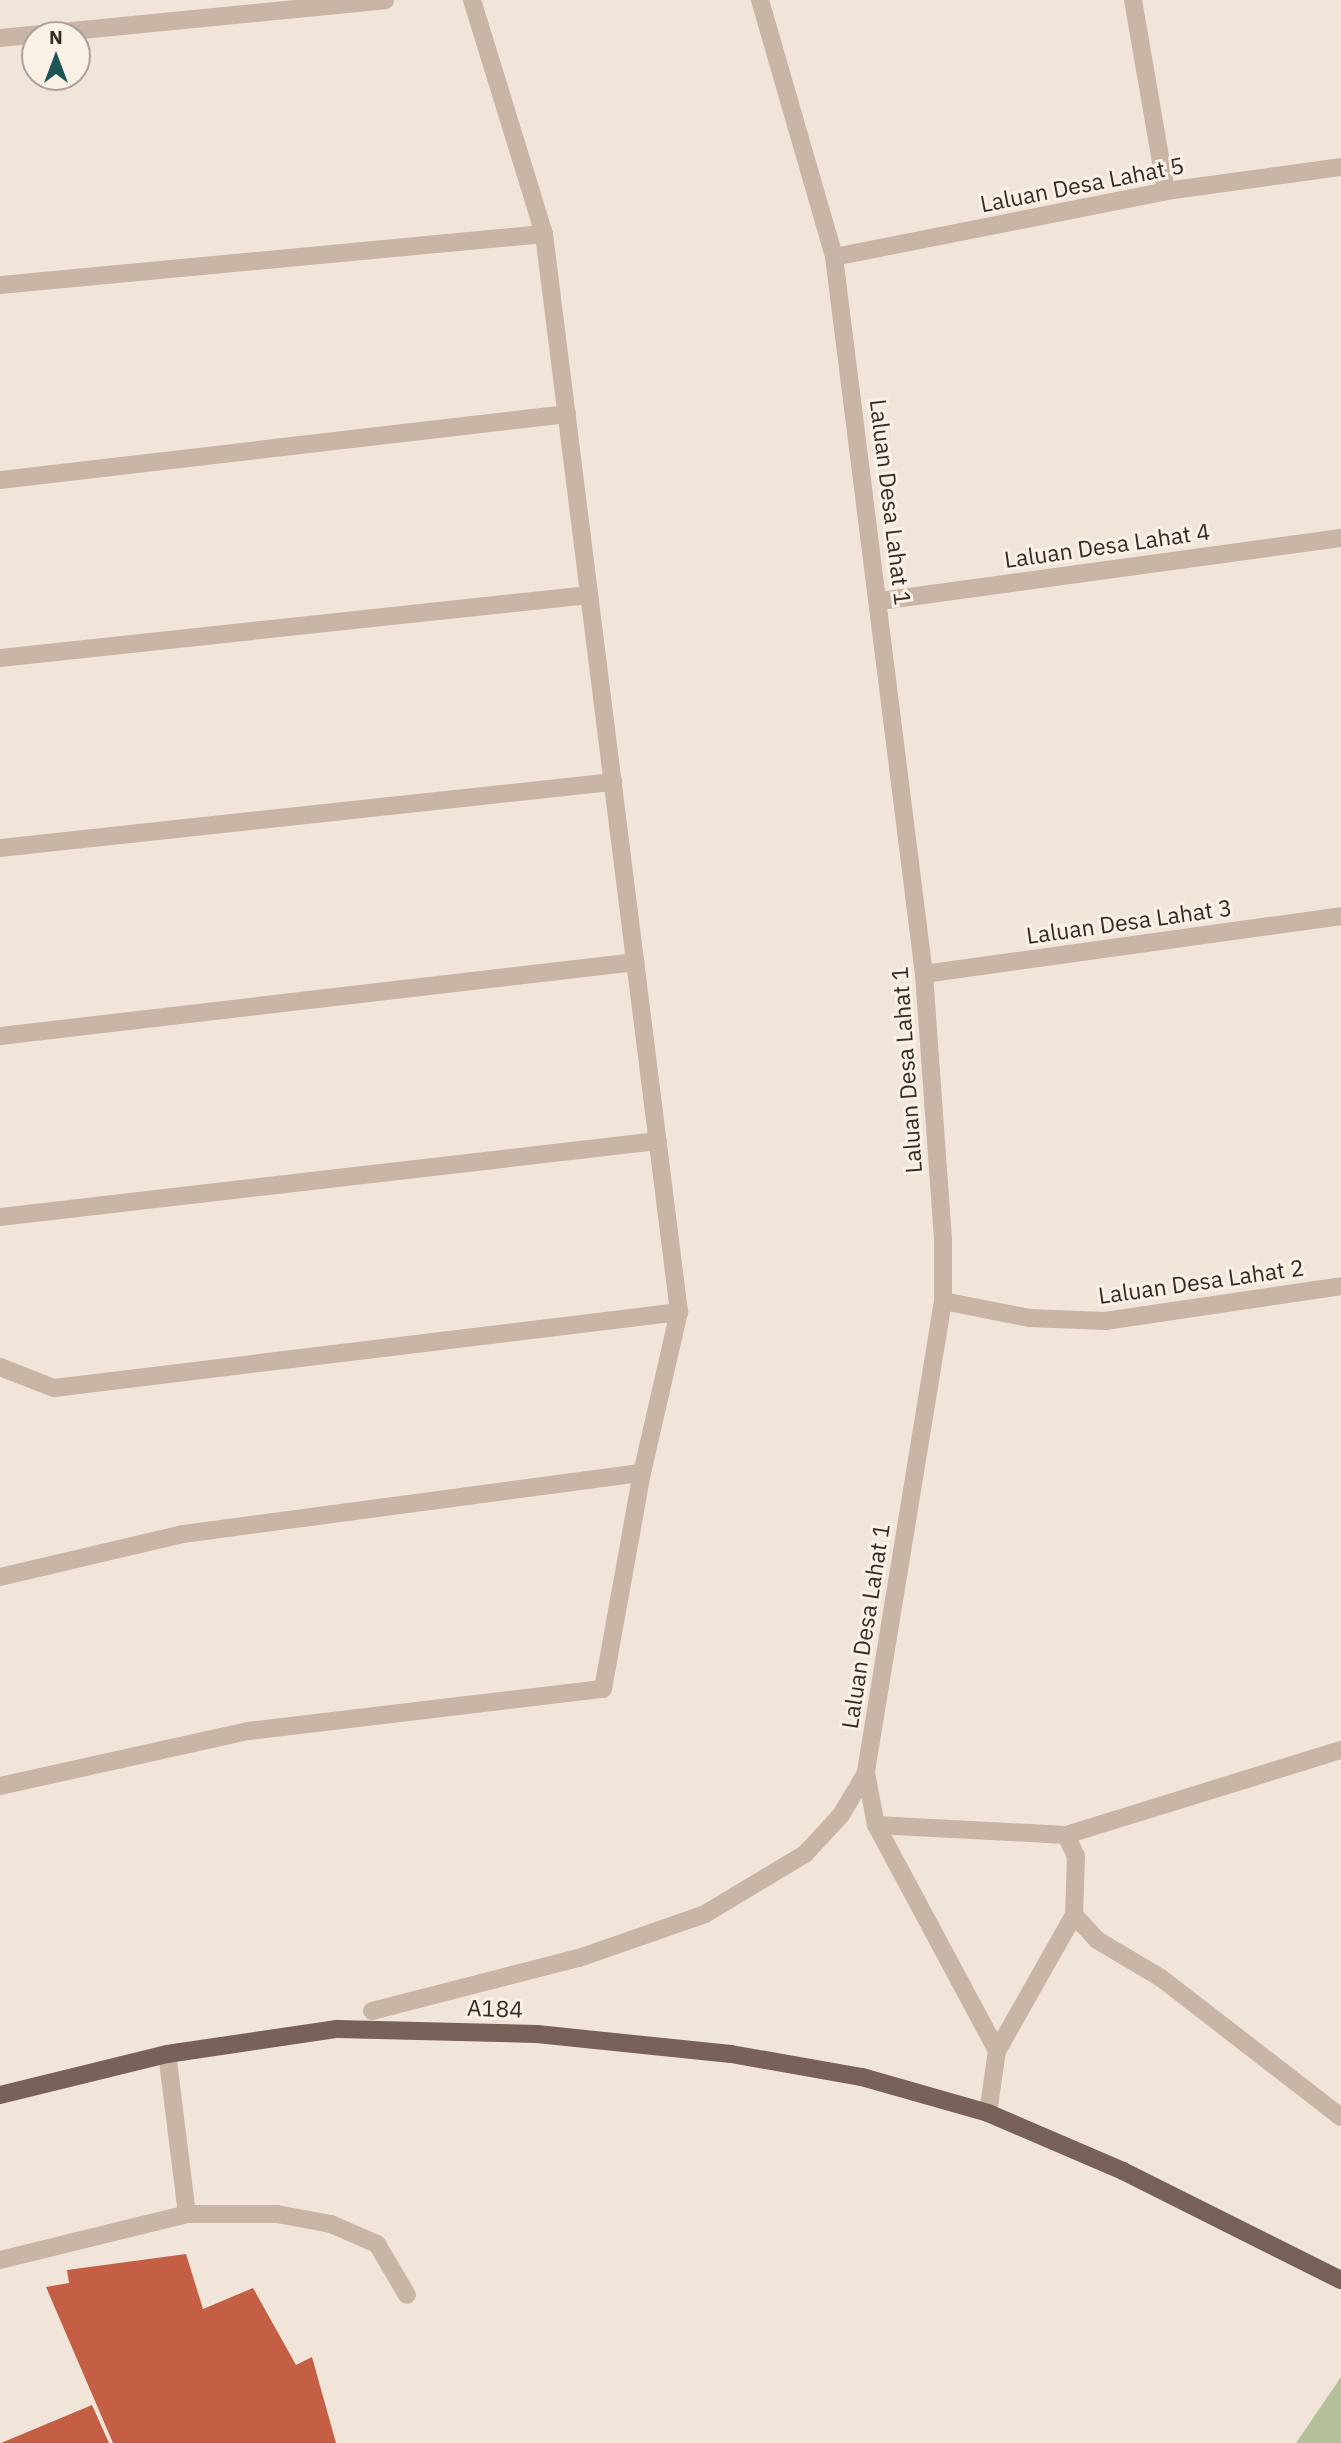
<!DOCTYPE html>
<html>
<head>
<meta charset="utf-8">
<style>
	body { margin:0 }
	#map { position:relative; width:1341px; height:2443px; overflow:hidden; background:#f1e5da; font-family:"IBM Plex Sans",sans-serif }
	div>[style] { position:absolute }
	.green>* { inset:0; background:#b5c09a }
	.building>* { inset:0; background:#c45f45 }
	.service>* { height:18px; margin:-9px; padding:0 9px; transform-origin:9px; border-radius:9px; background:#c9b5a6 }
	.minor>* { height:18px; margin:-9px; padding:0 9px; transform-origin:9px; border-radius:9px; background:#c9b5a6 }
	.primary>* { height:18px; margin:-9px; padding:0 9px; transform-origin:9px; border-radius:9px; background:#776158 }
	span { translate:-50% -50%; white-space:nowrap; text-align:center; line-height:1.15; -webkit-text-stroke:6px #f9f0e6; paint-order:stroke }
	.street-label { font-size:23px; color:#352b27 }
	.north { position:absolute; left:21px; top:21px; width:70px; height:70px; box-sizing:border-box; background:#f9f0e6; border:2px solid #aba19a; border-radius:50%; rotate:0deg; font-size:19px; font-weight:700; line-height:28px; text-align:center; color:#352b27 }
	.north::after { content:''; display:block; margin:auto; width:24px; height:32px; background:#1d5456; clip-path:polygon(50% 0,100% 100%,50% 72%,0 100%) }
</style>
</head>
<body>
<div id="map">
	<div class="green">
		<div style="clip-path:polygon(1341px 2377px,1341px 2443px,1296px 2443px)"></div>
	</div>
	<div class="building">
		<div style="clip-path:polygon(186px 2254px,203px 2309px,253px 2288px,296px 2365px,312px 2357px,336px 2443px,113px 2443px,46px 2287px,69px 2283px,67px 2270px)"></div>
		<div style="clip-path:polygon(92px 2405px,109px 2443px,1px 2443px)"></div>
	</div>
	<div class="service">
		<div style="left:0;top:480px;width:571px;rotate:-6.64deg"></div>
		<div style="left:0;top:848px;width:617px;rotate:-6.15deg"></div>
		<div style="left:0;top:1217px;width:662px;rotate:-6.59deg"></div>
		<div style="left:0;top:1786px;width:255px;rotate:-12.5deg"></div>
		<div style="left:249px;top:1731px;width:356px;rotate:-6.8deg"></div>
		<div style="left:603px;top:1689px;width:219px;rotate:-79.8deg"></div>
		<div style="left:187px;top:2214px;width:90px"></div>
		<div style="left:277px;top:2214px;width:55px;rotate:10.5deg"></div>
		<div style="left:331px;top:2224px;width:50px;rotate:23.5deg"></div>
		<div style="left:377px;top:2244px;width:59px;rotate:59.5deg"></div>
		<div style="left:0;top:2260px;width:193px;rotate:-13.8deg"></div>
		<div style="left:187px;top:2214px;width:161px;rotate:-97.1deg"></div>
	</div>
	<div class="minor">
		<div style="left:760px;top:0;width:267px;rotate:73.9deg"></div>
		<div style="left:834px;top:257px;width:723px;rotate:82.85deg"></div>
		<div style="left:924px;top:974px;width:266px;rotate:85.9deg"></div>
		<div style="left:943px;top:1239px;width:62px;rotate:90deg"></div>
		<div style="left:943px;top:1301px;width:478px;rotate:99.3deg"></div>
		<div style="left:866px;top:1773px;width:53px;rotate:79.1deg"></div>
		<div style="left:876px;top:1825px;width:256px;rotate:61.8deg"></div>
		<div style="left:997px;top:2051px;width:63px;rotate:98.3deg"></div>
		<div style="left:1133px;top:0;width:194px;rotate:80.2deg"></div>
		<div style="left:0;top:38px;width:387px;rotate:-5.6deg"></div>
		<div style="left:834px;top:257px;width:338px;rotate:-11.2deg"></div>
		<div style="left:1166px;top:191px;width:177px;rotate:-7.8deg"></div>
		<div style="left:0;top:285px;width:546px;rotate:-5.36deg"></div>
		<div style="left:880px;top:601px;width:465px;rotate:-7.8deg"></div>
		<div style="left:0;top:658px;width:592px;rotate:-6.11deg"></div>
		<div style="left:924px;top:974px;width:421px;rotate:-7.9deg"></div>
		<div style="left:0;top:1036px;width:640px;rotate:-6.64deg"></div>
		<div style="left:943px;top:1301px;width:89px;rotate:11.1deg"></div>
		<div style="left:1030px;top:1318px;width:75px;rotate:2.3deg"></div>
		<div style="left:1105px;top:1321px;width:239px;rotate:-8.4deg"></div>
		<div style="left:0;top:1367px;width:58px;rotate:21.3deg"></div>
		<div style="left:54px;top:1388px;width:630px;rotate:-6.93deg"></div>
		<div style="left:0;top:1577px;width:188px;rotate:-13.2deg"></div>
		<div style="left:183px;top:1534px;width:463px;rotate:-7.6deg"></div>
		<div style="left:642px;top:1473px;width:165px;rotate:-77.1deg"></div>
		<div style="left:679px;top:1312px;width:1086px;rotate:-97.14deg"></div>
		<div style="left:544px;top:234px;width:245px;rotate:-107.1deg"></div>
		<div style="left:876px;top:1825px;width:190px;rotate:3deg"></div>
		<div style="left:1066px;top:1835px;width:23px;rotate:65deg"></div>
		<div style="left:1076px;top:1856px;width:59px;rotate:91.9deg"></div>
		<div style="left:1074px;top:1915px;width:34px;rotate:47deg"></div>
		<div style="left:1097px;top:1940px;width:74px;rotate:30.7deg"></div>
		<div style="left:1161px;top:1978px;width:227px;rotate:37.7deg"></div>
		<div style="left:1066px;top:1835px;width:288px;rotate:-17.2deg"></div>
		<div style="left:372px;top:2011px;width:214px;rotate:-14.4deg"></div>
		<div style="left:579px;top:1958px;width:133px;rotate:-19.2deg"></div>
		<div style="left:705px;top:1914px;width:117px;rotate:-31deg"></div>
		<div style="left:805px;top:1854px;width:53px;rotate:-47.3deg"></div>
		<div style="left:841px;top:1815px;width:49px;rotate:-59.2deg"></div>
		<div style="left:997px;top:2051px;width:156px;rotate:-60.5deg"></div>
	</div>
	<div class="primary">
		<div style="left:0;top:2095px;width:172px;rotate:-13.8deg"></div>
		<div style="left:167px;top:2054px;width:172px;rotate:-8.4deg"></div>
		<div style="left:337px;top:2029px;width:200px;rotate:1.4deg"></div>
		<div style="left:537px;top:2034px;width:195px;rotate:5.9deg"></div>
		<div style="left:731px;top:2054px;width:133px;rotate:10deg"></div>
		<div style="left:862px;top:2077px;width:131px;rotate:15.9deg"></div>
		<div style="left:988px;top:2113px;width:147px;rotate:23.2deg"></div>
		<div style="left:1123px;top:2171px;width:244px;rotate:26.6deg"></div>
	</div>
	<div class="street-label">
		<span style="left:1082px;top:184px;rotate:-11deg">Laluan Desa Lahat 5</span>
		<span style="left:891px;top:502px;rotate:83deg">Laluan Desa Lahat 1</span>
		<span style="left:1107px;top:545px;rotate:-8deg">Laluan Desa Lahat 4</span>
		<span style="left:1129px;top:921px;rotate:-8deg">Laluan Desa Lahat 3</span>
		<span style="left:906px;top:1070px;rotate:-94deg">Laluan Desa Lahat 1</span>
		<span style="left:1201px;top:1281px;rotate:-8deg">Laluan Desa Lahat 2</span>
		<span style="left:865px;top:1626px;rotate:-81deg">Laluan Desa Lahat 1</span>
		<span style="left:495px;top:2008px;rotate:2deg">A184</span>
	</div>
	<div class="north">N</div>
</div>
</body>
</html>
